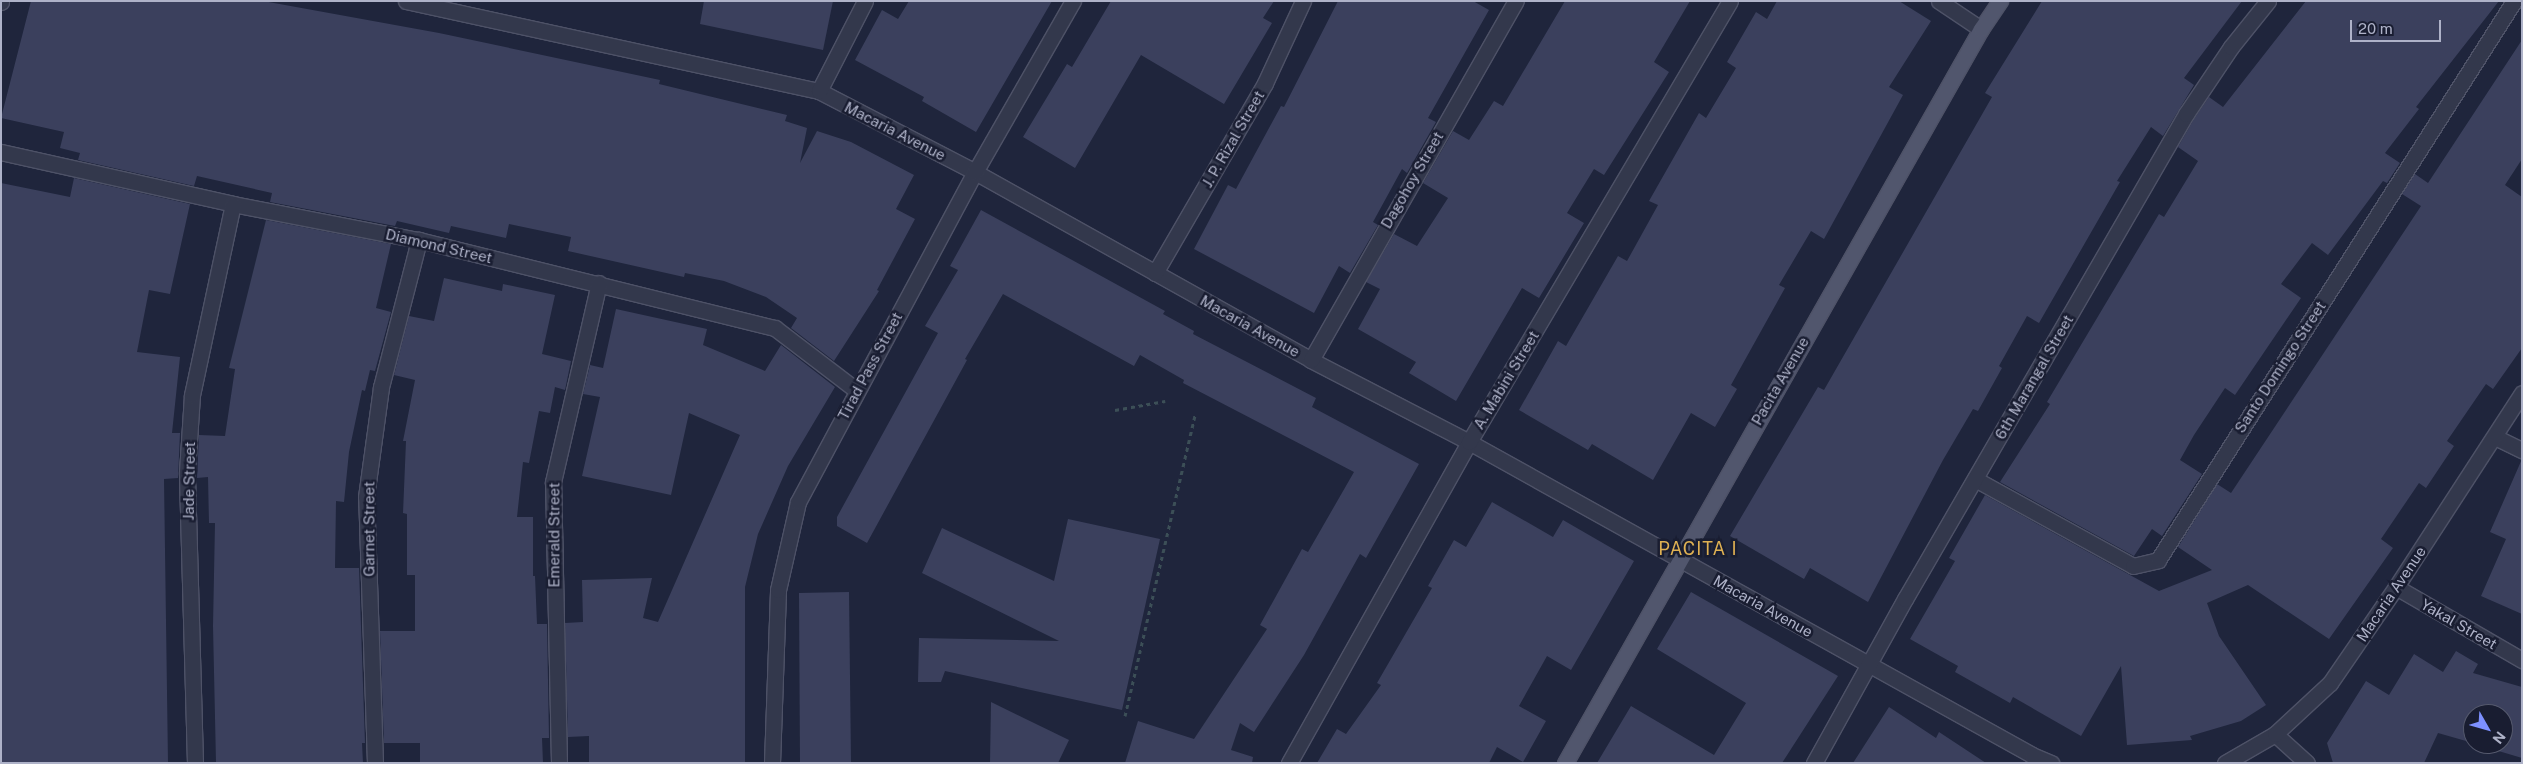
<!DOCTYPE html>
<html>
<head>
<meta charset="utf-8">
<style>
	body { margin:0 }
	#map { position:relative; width:2523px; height:764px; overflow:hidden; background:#1f253c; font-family:"Public Sans",sans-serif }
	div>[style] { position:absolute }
	.building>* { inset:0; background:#3b405d }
	.path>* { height:3px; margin-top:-1.5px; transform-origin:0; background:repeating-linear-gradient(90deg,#3c4f57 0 4px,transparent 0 8px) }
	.roads { filter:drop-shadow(1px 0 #4e5267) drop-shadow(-1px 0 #4e5267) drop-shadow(0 1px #4e5267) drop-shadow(0 -1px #4e5267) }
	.minor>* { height:15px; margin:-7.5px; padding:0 7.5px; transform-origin:7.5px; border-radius:7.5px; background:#33384c }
	.major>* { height:15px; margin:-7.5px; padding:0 7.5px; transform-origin:7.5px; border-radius:7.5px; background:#51566d }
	span { translate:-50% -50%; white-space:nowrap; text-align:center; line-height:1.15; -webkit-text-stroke:5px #191d31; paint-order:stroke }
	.street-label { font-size:15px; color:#aeb2c8 }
	.quarter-label { font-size:18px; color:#dfb153; letter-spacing:1px }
	.frame { position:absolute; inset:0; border:2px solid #aeb2c8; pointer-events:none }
	.north { position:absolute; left:2463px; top:704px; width:50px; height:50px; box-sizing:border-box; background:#191d31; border:1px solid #55596d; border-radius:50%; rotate:128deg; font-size:14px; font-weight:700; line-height:20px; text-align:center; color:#aeb2c8 }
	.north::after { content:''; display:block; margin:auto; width:18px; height:22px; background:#7d90ff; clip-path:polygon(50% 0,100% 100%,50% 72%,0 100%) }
	.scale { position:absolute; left:2350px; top:20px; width:91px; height:22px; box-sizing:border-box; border:2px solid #aeb2c8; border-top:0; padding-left:6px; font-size:15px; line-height:18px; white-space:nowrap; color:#aeb2c8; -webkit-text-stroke:4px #191d31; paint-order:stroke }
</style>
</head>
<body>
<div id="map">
	<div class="building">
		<div style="clip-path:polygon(31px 1px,263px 1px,439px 33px,660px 80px,659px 84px,787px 115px,785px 121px,807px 128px,800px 163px,817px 131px,851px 142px,914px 175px,896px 209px,915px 219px,877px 290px,879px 291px,834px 361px,791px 328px,797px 318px,766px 297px,724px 281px,685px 273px,684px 277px,568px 251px,571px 237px,509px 224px,506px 238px,451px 226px,449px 233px,397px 221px,395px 226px,270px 202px,272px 193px,197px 176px,194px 186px,78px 160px,80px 153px,60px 148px,64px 132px,1px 118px)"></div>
		<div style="clip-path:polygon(704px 1px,833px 1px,823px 50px,700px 24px)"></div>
		<div style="clip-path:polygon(909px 1px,1052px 1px,976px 132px,922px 101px,924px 97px,855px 60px,882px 10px,898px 19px)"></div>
		<div style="clip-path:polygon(1111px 1px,1274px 1px,1263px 18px,1272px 23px,1224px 104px,1141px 55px,1075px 168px,1023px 137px,1067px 64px,1072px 67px)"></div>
		<div style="clip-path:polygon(1338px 1px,1473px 1px,1489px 10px,1428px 118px,1436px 122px,1407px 173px,1402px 169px,1373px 222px,1378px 225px,1350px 273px,1339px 266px,1314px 313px,1194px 249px,1228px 185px,1236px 189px,1281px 106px,1284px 107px)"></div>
		<div style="clip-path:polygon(1565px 1px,1690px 1px,1654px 62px,1669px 72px,1604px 175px,1594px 169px,1567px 213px,1584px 223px,1539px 298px,1522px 288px,1456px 401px,1409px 373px,1416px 362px,1358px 329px,1380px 289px,1366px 282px,1394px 234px,1417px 246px,1448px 198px,1423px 183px,1453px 131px,1469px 140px,1494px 101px,1503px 106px)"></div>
		<div style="clip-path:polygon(1777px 1px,1899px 1px,1931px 21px,1889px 87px,1903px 95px,1824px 239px,1811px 231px,1779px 285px,1785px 288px,1731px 385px,1737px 389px,1715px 427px,1691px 413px,1653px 480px,1592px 444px,1588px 450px,1519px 410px,1558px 341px,1566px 346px,1618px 256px,1627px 261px,1658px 205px,1649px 201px,1699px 113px,1706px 118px,1736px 68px,1727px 62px,1756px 12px,1767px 19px)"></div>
		<div style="clip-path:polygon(2042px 1px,2242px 1px,2184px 78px,2194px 85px,2163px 136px,2151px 127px,2117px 181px,2120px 182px,2039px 323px,2027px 316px,1999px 366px,2002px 368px,1978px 411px,1973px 409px,1943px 460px,1868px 602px,1810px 568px,1804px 579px,1730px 536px,1818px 387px,1824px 390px,1992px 97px,1985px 93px)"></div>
		<div style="clip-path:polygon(2306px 1px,2499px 1px,2416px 107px,2419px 109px,2385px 153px,2400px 163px,2387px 183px,2383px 181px,2328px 255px,2312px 243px,2281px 284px,2301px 298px,2235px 395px,2225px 388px,2194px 435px,2180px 460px,2202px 474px,2162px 536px,2152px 529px,2134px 556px,2000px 482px,2050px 404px,2047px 402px,2159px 214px,2164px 217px,2198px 161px,2178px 147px,2194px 119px,2209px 97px,2223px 107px)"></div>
		<div style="clip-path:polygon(2522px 40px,2522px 159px,2505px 185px,2522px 197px,2522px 348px,2493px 389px,2486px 384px,2447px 441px,2454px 446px,2426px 488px,2419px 483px,2381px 539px,2393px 548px,2329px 639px,2248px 585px,2207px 603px,2219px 636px,2266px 705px,2241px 721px,2190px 736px,2192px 740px,2127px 745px,2121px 666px,2081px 736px,2013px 697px,2010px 703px,1955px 672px,1958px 666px,1910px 639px,1955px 561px,1949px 558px,1985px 495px,2159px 591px,2212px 570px,2178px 547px,2217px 484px,2231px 493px,2421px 206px,2402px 194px,2415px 174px,2428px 183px)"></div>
		<div style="clip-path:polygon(74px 178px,190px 204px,170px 294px,149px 290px,137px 352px,180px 357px,172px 433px,180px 433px,178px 478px,164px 479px,168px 763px,1px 763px,1px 183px,70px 197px)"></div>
		<div style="clip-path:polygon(981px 210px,1165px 311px,1163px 314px,1194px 331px,1193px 334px,1316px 398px,1312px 407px,1419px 464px,1366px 558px,1360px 554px,1304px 655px,1254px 732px,1240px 723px,1231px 750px,1253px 757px,1252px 763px,1125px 763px,1138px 721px,1194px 739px,1267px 629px,1260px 625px,1302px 549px,1308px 552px,1354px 472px,1183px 383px,1184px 380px,1140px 355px,1134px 366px,1003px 294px,965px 359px,967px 360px,867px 543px,837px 526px,837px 517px,938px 333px,925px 326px,958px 270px,950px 266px)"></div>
		<div style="clip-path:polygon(266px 220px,391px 244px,376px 308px,391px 312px,375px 371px,370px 370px,365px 391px,362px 390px,349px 452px,344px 502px,336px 501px,335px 568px,359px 568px,365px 743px,362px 743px,363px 763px,216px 763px,213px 626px,215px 523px,209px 523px,208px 477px,197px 478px,199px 435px,225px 436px,235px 369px,229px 368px)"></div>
		<div style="clip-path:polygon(444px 278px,502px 291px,503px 284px,555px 295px,542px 354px,571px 361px,565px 390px,555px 387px,550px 413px,539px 411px,529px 463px,523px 462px,517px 517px,533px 517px,533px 576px,535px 576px,537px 624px,547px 624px,549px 738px,542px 738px,543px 763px,420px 763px,420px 743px,384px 743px,380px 631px,415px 631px,415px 575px,407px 575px,407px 514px,403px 513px,406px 441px,403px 441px,415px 380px,394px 375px,409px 316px,434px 321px)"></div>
		<div style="clip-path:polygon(616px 309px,707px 329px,703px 345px,765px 371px,781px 345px,835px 387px,788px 466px,758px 534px,745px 587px,745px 763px,589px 763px,589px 736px,568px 737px,565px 623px,583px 622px,582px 580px,652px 578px,643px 618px,658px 622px,740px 435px,689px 413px,671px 495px,582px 476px,600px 397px,583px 394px,590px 365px,603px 368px)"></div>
		<div style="clip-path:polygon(2522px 459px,2522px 614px,2481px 596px,2506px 539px,2490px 532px)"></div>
		<div style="clip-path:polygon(1492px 502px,1553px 537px,1563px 520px,1634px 561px,1571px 670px,1547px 656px,1519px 706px,1546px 721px,1523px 762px,1497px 747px,1489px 763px,1317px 763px,1337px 729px,1346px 734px,1381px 685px,1377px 683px,1432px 588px,1428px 586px,1454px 540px,1466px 547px)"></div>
		<div style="clip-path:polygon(1068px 519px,1160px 539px,1122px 710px,945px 671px,941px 682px,918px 682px,919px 638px,1059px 641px,922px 573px,942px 528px,1054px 581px)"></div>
		<div style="clip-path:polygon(849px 592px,851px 763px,800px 763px,799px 593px)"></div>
		<div style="clip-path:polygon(1691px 592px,1838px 676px,1782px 763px,1597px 763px,1631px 706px,1714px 755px,1746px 703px,1657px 649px)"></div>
		<div style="clip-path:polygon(2456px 651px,2478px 664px,2473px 673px,2522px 687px,2522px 758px,2475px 744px,2503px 744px,2503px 714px,2473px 714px,2473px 743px,2438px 733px,2424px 763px,2333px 763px,2327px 743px,2366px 681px,2389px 695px,2414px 654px,2443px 672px)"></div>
		<div style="clip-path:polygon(991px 702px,1069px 740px,1058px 763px,990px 763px)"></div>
		<div style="clip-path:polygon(1889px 707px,1936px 738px,1939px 732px,1986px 763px,1853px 763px)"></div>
	</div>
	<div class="path">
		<div style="left:1115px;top:410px;width:51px;rotate:-10.2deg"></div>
		<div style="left:1125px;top:716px;width:309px;rotate:-76.9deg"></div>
	</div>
	<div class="roads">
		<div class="minor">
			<div style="left:406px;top:1px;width:423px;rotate:12.3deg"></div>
			<div style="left:819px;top:91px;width:176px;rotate:27.4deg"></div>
			<div style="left:975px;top:172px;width:385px;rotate:29.2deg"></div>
			<div style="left:1311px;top:360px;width:178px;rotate:27.4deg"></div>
			<div style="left:1469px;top:442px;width:644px;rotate:29.07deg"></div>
			<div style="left:2032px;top:755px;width:21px;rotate:23deg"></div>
			<div style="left:1939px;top:1px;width:50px;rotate:33.7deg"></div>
			<div style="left:1px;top:2px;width:1px;rotate:-90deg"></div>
			<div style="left:819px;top:91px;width:101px;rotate:-62.9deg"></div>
			<div style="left:1px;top:152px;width:238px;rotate:12.6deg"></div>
			<div style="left:233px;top:204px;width:189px;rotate:11deg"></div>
			<div style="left:419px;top:240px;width:367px;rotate:13.9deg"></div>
			<div style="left:775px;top:328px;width:102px;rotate:37.4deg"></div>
			<div style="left:1155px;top:273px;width:220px;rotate:-59.9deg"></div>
			<div style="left:1265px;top:83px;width:90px;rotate:-65.1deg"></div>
			<div style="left:1311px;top:360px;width:413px;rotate:-60.3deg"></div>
			<div style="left:2495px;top:437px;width:30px;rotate:26deg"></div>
			<div style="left:1975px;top:479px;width:180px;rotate:28.8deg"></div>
			<div style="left:2133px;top:566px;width:26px;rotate:-13deg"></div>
			<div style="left:2158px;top:560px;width:663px;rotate:-57.51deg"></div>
			<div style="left:2396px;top:587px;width:146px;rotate:30.1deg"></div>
			<div style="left:2275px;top:734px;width:43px;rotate:42.2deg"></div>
			<div style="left:195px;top:763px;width:291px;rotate:-91.6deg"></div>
			<div style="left:187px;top:472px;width:77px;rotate:-86.3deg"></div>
			<div style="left:192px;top:395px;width:195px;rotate:-77.9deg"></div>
			<div style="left:375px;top:763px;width:266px;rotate:-91.9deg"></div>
			<div style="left:366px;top:497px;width:111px;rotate:-82.2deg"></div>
			<div style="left:381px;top:387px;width:152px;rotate:-75.5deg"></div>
			<div style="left:559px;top:763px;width:281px;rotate:-91.2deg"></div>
			<div style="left:553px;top:482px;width:204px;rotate:-77deg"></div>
			<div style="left:772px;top:763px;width:173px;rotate:-88deg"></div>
			<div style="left:778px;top:590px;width:90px;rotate:-77.2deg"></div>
			<div style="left:798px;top:502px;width:374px;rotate:-61.8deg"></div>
			<div style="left:975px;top:172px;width:197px;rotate:-60.2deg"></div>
			<div style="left:1289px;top:763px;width:368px;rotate:-60.7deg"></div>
			<div style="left:1469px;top:442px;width:512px;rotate:-59.38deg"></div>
			<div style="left:1814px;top:763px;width:188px;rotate:-61deg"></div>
			<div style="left:1905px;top:599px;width:561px;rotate:-59.91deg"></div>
			<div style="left:2186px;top:114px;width:81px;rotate:-56.1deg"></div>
			<div style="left:2231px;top:47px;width:59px;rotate:-51.2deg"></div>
			<div style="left:2225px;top:763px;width:58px;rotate:-30.1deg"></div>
			<div style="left:2275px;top:734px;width:75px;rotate:-42.8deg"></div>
			<div style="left:2330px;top:683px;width:116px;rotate:-55.5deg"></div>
			<div style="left:2396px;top:587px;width:231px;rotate:-57deg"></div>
		</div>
		<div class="major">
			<div style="left:1565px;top:763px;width:844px;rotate:-60.46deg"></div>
			<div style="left:1981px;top:29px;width:34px;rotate:-56deg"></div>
		</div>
	</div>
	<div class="street-label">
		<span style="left:895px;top:131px;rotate:27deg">Macaria Avenue</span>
		<span style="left:1233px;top:139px;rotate:-60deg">J. P. Rizal Street</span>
		<span style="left:1412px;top:180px;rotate:-60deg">Dagohoy Street</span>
		<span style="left:439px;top:246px;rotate:13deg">Diamond Street</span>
		<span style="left:1250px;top:326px;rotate:29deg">Macaria Avenue</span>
		<span style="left:870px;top:366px;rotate:-62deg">Tirad Pass Street</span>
		<span style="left:2280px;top:367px;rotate:-57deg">Santo Domingo Street</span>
		<span style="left:2034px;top:377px;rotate:-60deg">6th Marangal Street</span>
		<span style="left:1506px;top:380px;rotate:-59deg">A. Mabini Street</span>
		<span style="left:1780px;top:381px;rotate:-60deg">Pacita Avenue</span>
		<span style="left:189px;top:481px;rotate:-89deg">Jade Street</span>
		<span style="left:369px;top:529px;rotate:-90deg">Garnet Street</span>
		<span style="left:554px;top:535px;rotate:-90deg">Emerald Street</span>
		<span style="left:2391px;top:594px;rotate:-56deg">Macaria Avenue</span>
		<span style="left:1763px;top:606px;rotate:29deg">Macaria Avenue</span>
		<span style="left:2459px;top:624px;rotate:30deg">Yakal Street</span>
	</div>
	<div class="quarter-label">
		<span style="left:1698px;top:549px">PACITA I</span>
	</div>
	<div class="frame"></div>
	<div class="north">N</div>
	<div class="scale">20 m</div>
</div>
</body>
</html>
